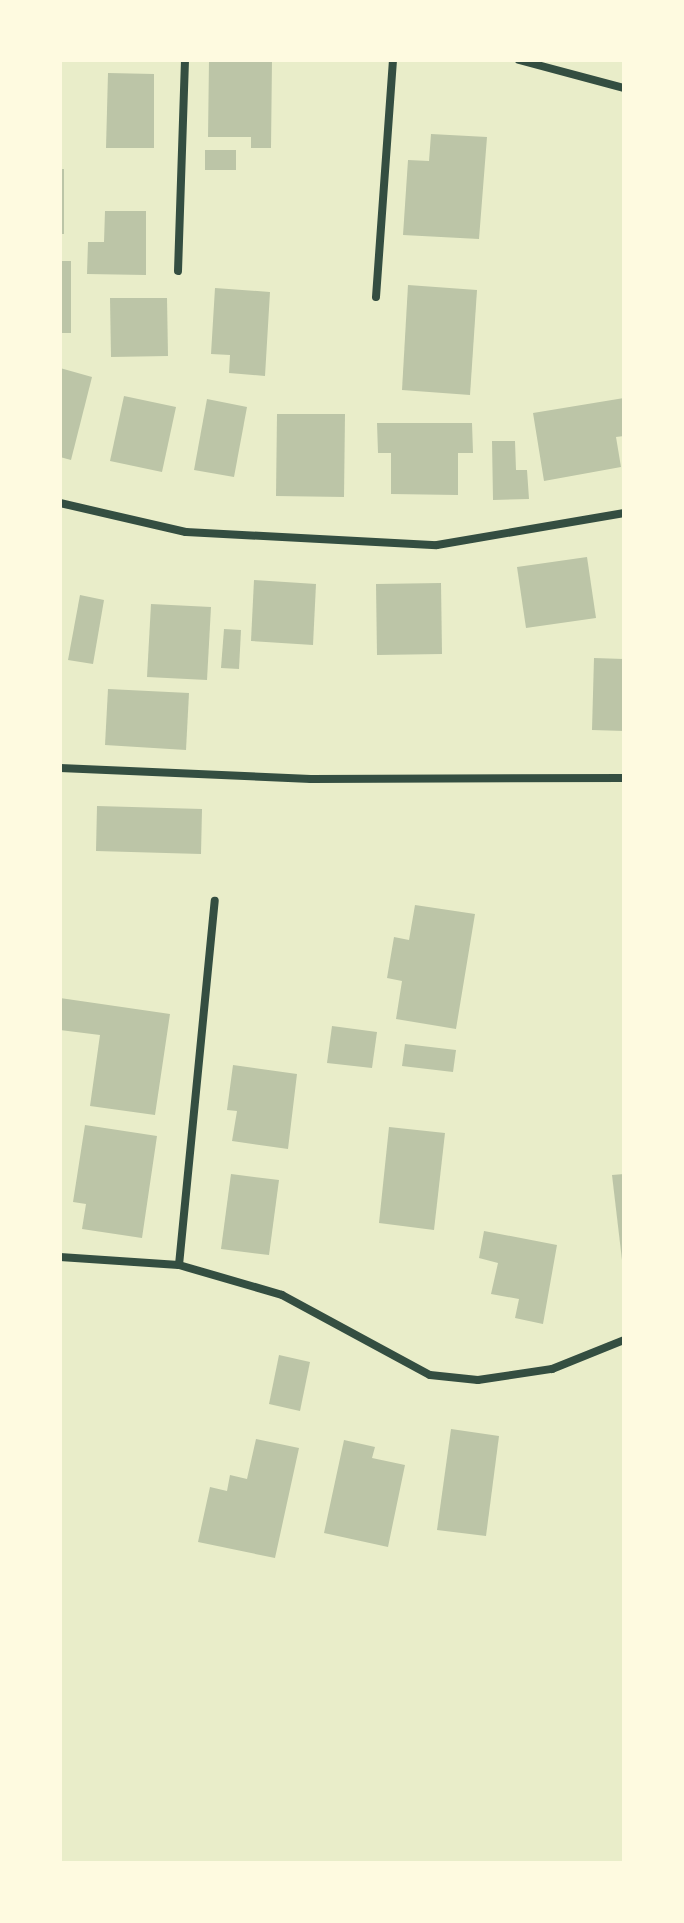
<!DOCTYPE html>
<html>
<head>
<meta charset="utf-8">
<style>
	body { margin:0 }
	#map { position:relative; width:684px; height:1923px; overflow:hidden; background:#e9edc9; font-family:Jost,sans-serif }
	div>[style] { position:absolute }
	.building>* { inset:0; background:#bcc5a7 }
	.minor>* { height:8px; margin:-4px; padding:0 4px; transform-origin:4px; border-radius:4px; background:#344e41 }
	span { translate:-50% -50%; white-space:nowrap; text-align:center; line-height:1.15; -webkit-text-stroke:8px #fefae0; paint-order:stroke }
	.frame { position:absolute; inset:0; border:62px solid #fefae0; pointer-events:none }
</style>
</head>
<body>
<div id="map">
	<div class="building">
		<div style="clip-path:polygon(209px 60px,272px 60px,271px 148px,251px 148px,251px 137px,208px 137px)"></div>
		<div style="clip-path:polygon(108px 73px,154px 74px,154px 148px,106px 148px)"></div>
		<div style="clip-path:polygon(431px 134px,487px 137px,479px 239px,403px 235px,408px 160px,429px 161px)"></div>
		<div style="clip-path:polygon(205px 150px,236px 150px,236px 170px,205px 170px)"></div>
		<div style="clip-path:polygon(60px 169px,64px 169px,64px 234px,60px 234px)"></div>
		<div style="clip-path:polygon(105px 211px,146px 211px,146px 275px,87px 274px,88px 242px,104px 242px)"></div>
		<div style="clip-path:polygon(60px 261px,71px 261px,71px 333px,60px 333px)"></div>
		<div style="clip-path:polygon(408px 285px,477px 290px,470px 395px,402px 390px)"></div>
		<div style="clip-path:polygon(215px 288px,270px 292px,265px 376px,229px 373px,230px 355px,211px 354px)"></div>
		<div style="clip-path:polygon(110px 298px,167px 298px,168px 356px,111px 357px)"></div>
		<div style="clip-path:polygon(60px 368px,92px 377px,71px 460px,60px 457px)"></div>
		<div style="clip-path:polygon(124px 396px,176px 407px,162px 472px,110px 461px)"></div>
		<div style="clip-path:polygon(624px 398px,624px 436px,616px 437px,621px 467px,544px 481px,533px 413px)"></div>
		<div style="clip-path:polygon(207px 399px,247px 407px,234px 477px,194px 470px)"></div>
		<div style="clip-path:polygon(277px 414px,345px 414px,344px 497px,276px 496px)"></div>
		<div style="clip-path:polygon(377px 423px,472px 423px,473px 453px,458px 453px,458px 495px,391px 494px,391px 453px,378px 453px)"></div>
		<div style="clip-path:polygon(492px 441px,515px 441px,516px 470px,527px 470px,529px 499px,493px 500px)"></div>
		<div style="clip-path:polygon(587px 557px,596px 618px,526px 628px,517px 567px)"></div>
		<div style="clip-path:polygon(254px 580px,316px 584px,313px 645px,251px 641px)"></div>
		<div style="clip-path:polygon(441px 583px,442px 654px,377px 655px,376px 584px)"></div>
		<div style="clip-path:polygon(80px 595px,104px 600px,93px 664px,68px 660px)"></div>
		<div style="clip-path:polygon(151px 604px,211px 607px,207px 680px,147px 677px)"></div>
		<div style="clip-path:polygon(224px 629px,241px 630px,239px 669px,221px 668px)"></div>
		<div style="clip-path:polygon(594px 658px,624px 659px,624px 731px,592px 730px)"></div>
		<div style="clip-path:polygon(108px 689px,189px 693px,186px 750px,105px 745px)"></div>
		<div style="clip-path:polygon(97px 806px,202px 809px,201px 854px,96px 851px)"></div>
		<div style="clip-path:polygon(415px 905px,475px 914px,456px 1029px,396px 1019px,402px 981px,387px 978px,394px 937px,409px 940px)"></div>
		<div style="clip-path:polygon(60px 998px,170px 1014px,155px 1115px,90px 1106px,100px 1035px,60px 1030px)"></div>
		<div style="clip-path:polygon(332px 1026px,377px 1032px,372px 1068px,327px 1063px)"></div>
		<div style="clip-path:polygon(405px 1044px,456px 1050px,453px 1072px,402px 1066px)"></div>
		<div style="clip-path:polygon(233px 1065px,297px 1074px,288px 1149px,232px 1141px,237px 1111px,227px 1110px)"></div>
		<div style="clip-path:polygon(85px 1125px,157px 1136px,142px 1238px,82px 1229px,86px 1204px,73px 1202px)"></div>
		<div style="clip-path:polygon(389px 1127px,445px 1133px,434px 1230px,379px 1223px)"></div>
		<div style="clip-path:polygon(231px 1174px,279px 1180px,269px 1255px,221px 1249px)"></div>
		<div style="clip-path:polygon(624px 1174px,624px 1260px,622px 1260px,612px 1175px)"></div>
		<div style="clip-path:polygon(484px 1231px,557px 1245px,543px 1324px,515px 1318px,519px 1299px,491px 1294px,498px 1263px,479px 1258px)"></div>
		<div style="clip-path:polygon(279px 1355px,310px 1362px,300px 1411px,269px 1404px)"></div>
		<div style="clip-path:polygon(451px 1429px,499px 1436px,486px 1536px,437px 1530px)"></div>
		<div style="clip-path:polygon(256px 1439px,299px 1448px,275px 1558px,198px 1542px,210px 1487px,227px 1491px,230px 1475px,247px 1479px)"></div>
		<div style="clip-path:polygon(344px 1440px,375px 1447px,372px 1458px,405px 1465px,388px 1547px,324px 1533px)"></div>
	</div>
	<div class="minor">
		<div style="left:519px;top:60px;width:109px;rotate:14.9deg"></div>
		<div style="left:178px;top:271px;width:211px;rotate:-88.1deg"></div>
		<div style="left:376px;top:297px;width:238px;rotate:-85.9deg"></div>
		<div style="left:60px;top:503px;width:129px;rotate:13deg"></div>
		<div style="left:186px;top:532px;width:251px;rotate:3deg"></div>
		<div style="left:437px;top:545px;width:190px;rotate:-9.7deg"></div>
		<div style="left:60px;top:768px;width:251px;rotate:2.5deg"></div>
		<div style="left:311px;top:779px;width:313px;rotate:-0.2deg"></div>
		<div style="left:60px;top:1257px;width:119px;rotate:3.8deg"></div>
		<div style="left:179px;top:1265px;width:107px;rotate:16.2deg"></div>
		<div style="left:282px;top:1295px;width:168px;rotate:28.4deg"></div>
		<div style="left:430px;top:1375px;width:48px;rotate:5.9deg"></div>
		<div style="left:478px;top:1380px;width:75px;rotate:-8.5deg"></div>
		<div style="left:552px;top:1369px;width:78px;rotate:-21.9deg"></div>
		<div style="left:179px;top:1265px;width:366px;rotate:-84.4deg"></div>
	</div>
	<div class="frame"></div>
</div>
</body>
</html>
